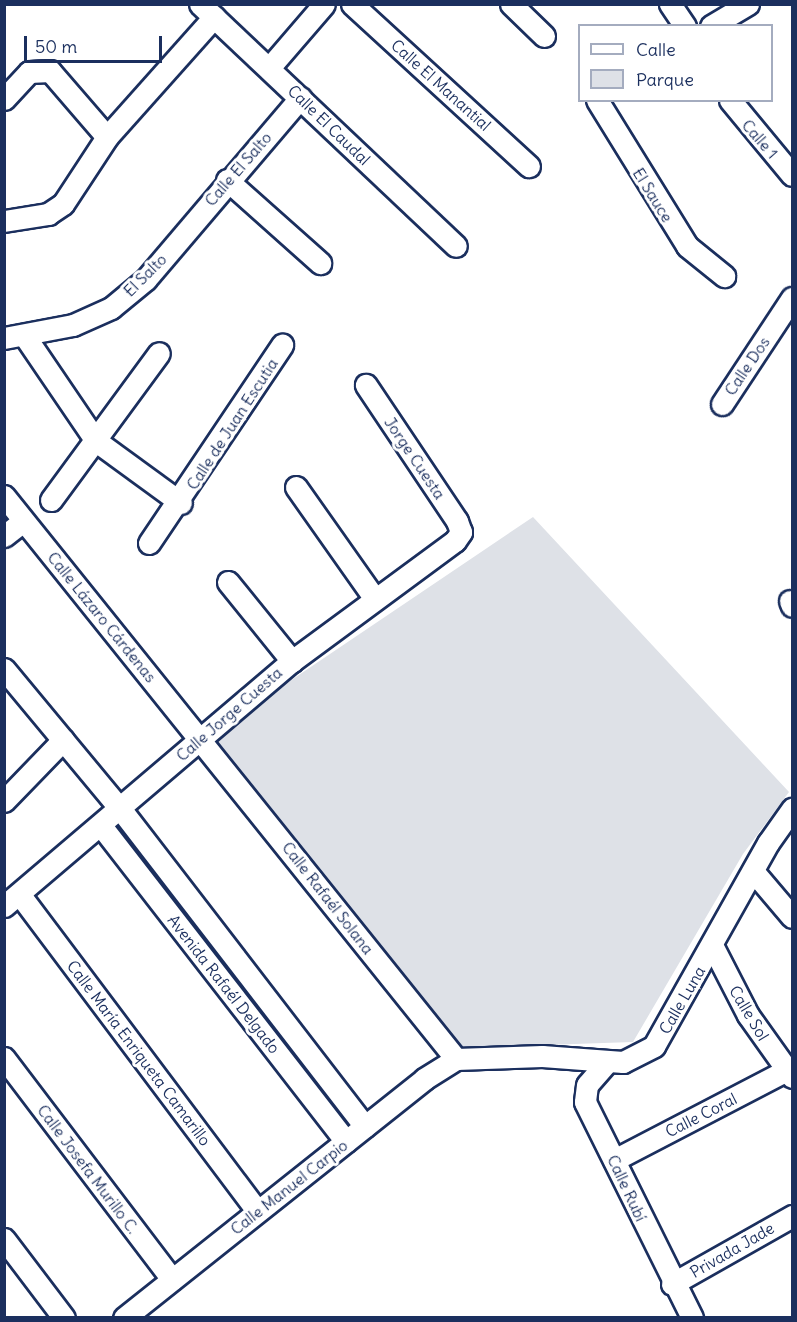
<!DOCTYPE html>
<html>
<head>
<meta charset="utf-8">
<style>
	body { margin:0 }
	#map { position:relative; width:797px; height:1322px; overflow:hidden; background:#fff; font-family:Delius,sans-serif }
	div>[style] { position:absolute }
	.green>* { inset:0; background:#dee1e7 }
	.roads { filter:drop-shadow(2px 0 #1b2f5e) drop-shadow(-2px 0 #1b2f5e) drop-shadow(0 2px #1b2f5e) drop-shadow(0 -2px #1b2f5e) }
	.minor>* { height:21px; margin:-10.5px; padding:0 10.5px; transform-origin:10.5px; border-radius:10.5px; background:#fff }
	span { translate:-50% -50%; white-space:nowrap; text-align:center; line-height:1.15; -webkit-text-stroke:6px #fff; paint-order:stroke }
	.street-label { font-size:16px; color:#1b2f5e }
	.frame { position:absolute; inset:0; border:6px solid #1b2f5e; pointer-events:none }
	.legend { position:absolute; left:578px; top:24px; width:195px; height:78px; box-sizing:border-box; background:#fff; border:2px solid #a4acbf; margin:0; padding:8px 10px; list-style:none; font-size:18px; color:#1b2f5e }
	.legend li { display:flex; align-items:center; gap:12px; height:30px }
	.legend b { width:30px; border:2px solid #a4acbf }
	.scale { position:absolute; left:24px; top:36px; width:138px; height:27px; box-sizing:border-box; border:3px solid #1b2f5e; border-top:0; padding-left:8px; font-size:18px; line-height:21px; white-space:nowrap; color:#1b2f5e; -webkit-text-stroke:4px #fff; paint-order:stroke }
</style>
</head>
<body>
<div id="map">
	<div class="green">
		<div style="clip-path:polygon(533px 517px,789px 792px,743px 854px,633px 1042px,459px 1048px,207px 737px)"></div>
	</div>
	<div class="roads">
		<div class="minor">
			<div style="left:200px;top:4px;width:352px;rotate:43.4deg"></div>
			<div style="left:352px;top:4px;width:240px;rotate:42.5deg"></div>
			<div style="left:511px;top:4px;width:46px;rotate:44.1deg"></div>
			<div style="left:670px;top:4px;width:27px;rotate:56deg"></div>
			<div style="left:711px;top:26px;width:43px;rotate:-30.7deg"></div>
			<div style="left:269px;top:68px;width:84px;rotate:-49.3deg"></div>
			<div style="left:4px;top:99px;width:37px;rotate:-47deg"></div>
			<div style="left:29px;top:72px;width:21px;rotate:-3deg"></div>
			<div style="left:50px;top:71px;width:87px;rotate:49.2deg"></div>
			<div style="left:597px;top:100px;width:172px;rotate:58.3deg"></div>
			<div style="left:687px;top:246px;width:48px;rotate:39deg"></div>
			<div style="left:730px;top:100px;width:97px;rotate:50.4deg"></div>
			<div style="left:227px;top:180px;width:125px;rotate:41.7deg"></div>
			<div style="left:4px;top:221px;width:45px;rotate:-9deg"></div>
			<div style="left:48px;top:214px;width:18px;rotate:-34deg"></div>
			<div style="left:63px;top:204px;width:80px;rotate:-56.7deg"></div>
			<div style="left:107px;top:137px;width:161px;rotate:-48.3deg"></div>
			<div style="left:24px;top:335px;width:128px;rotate:55.8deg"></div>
			<div style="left:96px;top:441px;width:105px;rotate:36.1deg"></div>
			<div style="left:4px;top:338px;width:70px;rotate:-10.7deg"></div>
			<div style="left:73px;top:325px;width:42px;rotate:-24.1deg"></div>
			<div style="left:111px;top:308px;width:45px;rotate:-39.6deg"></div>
			<div style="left:146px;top:279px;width:238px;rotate:-49.6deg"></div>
			<div style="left:722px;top:404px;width:127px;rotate:-56.6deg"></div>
			<div style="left:296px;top:487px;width:137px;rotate:54.8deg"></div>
			<div style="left:4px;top:496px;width:722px;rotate:51.24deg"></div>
			<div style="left:51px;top:500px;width:182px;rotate:-53.7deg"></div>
			<div style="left:4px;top:536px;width:24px;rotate:-38deg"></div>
			<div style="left:149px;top:543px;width:239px;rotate:-56.1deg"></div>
			<div style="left:228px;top:582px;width:102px;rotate:51deg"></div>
			<div style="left:790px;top:601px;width:5px;rotate:68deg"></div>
			<div style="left:4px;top:669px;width:185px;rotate:50.3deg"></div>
			<div style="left:122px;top:811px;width:398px;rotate:52.4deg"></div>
			<div style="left:4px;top:801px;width:85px;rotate:-46deg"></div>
			<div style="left:102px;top:827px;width:398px;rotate:52.2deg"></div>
			<div style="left:753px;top:871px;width:60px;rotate:49.7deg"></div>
			<div style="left:20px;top:895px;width:395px;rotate:53.1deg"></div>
			<div style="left:4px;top:906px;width:378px;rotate:-40.4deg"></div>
			<div style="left:292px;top:661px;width:202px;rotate:-36.4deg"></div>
			<div style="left:455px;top:541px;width:11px;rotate:-56deg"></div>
			<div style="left:461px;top:532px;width:12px;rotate:-110deg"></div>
			<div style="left:457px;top:521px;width:164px;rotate:-123.8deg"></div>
			<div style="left:712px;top:945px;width:79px;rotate:62.8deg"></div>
			<div style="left:748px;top:1015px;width:76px;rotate:54.6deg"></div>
			<div style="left:4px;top:1058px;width:278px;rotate:52.8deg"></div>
			<div style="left:456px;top:1059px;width:86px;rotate:-2deg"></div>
			<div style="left:542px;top:1056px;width:81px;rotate:4.2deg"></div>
			<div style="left:623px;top:1062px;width:35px;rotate:-27deg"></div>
			<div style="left:654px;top:1046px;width:233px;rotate:-60.7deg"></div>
			<div style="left:768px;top:843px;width:42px;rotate:-54.8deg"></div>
			<div style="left:607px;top:1062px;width:30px;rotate:131deg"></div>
			<div style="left:587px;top:1085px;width:17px;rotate:97deg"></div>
			<div style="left:585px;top:1102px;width:241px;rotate:63.6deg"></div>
			<div style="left:614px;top:1160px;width:195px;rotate:-27.5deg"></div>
			<div style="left:4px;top:1239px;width:99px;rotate:52.8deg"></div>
			<div style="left:672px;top:1284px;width:138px;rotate:-29.5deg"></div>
			<div style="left:124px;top:1318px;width:384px;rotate:-38.5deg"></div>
			<div style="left:424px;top:1079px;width:38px;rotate:-32deg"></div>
		</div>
	</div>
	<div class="street-label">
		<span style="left:441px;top:85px;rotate:42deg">Calle El Manantial</span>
		<span style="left:329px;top:125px;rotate:44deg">Calle El Caudal</span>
		<span style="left:760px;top:139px;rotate:49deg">Calle 1</span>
		<span style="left:238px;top:169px;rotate:-49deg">Calle El Salto</span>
		<span style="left:653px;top:195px;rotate:58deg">El Sauce</span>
		<span style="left:145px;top:275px;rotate:-45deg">El Salto</span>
		<span style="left:747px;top:366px;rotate:-56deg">Calle Dos</span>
		<span style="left:232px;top:424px;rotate:-57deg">Calle de Juan Escutia</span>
		<span style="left:415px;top:458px;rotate:56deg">Jorge Cuesta</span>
		<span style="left:102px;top:617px;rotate:51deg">Calle Lázaro Cárdenas</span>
		<span style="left:229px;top:714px;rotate:-41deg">Calle Jorge Cuesta</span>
		<span style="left:328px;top:898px;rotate:52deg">Calle Rafaél Solana</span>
		<span style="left:224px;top:984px;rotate:52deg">Avenida Rafaél Delgado</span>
		<span style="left:682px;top:1000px;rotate:-60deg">Calle Luna</span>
		<span style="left:749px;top:1013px;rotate:59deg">Calle Sol</span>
		<span style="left:139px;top:1053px;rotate:53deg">Calle María Enriqueta Camarillo</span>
		<span style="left:701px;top:1115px;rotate:-27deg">Calle Coral</span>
		<span style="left:88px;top:1169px;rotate:53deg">Calle Josefa Murillo C.</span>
		<span style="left:289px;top:1187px;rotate:-38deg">Calle Manuel Carpio</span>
		<span style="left:627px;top:1188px;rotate:65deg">Calle Rubí</span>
		<span style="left:732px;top:1250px;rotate:-30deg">Privada Jade</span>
	</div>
	<div class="frame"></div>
	<ul class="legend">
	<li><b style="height:8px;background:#fff"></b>Calle</li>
	<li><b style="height:16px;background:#dee1e7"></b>Parque</li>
	</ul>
	<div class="scale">50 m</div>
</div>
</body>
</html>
